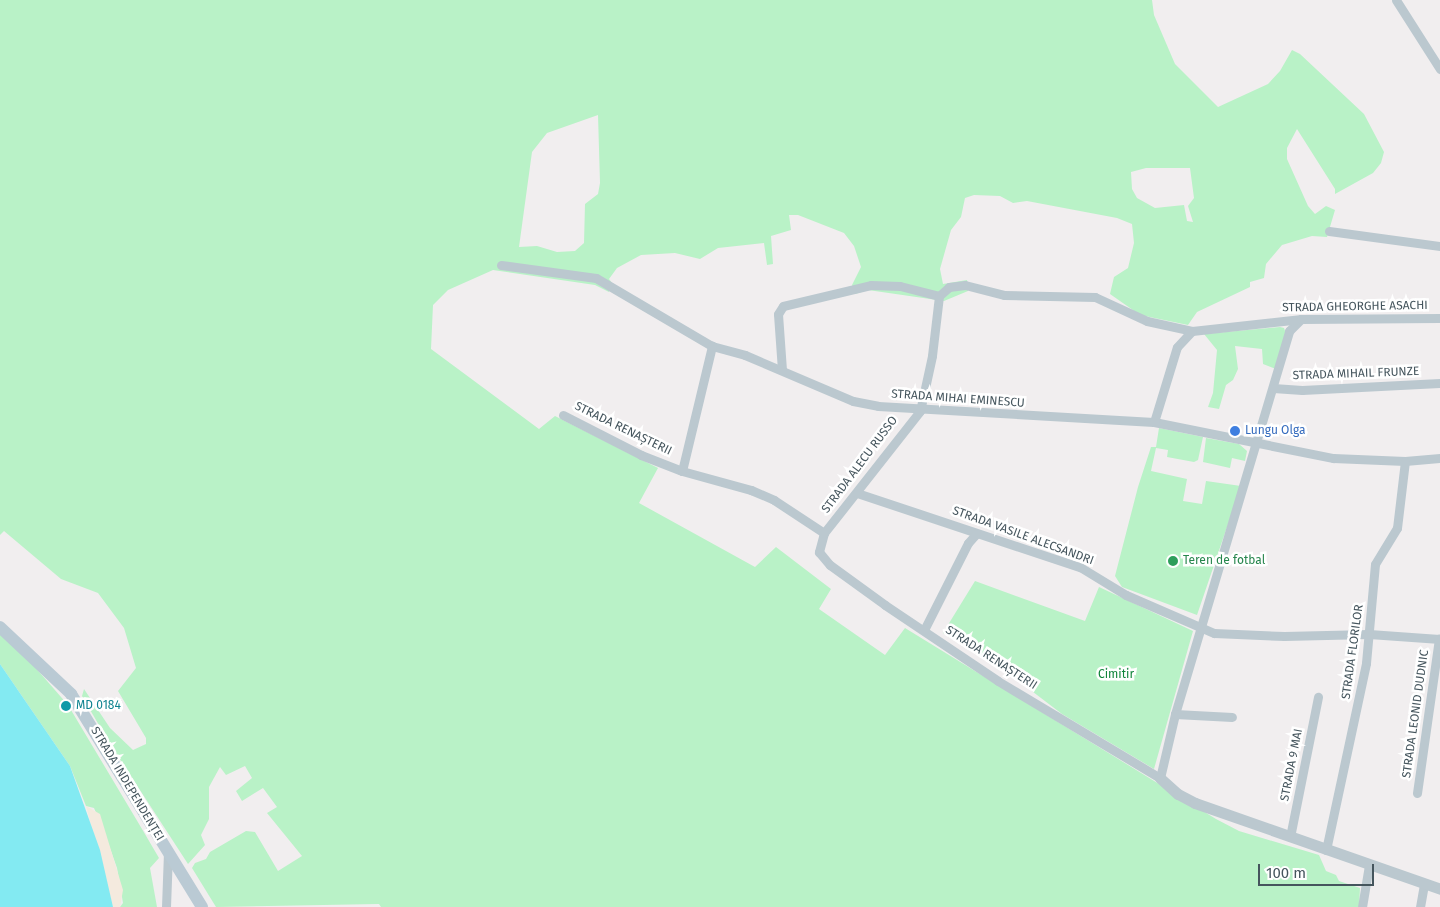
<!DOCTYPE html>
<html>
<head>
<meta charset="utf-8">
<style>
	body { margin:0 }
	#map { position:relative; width:1440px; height:907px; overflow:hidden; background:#f1eeef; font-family:"Fira Sans",sans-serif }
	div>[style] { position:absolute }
	.green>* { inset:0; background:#b9f2c7 }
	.sand>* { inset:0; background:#f4eade }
	.water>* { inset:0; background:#83eaf2 }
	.minor>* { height:9px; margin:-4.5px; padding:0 4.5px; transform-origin:4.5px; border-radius:4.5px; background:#bbc8cf }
	.tertiary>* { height:11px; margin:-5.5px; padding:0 5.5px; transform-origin:5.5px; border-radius:5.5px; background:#bbc8cf }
	.secondary>* { height:12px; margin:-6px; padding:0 6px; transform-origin:6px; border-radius:6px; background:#bacad4 }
	.dots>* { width:14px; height:14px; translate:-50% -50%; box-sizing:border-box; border:2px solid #fff; border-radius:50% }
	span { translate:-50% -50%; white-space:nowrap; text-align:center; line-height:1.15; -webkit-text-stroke:5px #fff; paint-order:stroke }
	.street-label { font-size:12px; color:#45555d }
	.shop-label { font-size:12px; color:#366cbe }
	.left { translate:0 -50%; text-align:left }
	.leisure-label { font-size:12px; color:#27864d }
	.park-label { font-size:12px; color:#10843a }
	.culture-label { font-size:12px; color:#0d838f }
	.scale { position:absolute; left:1258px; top:864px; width:116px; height:22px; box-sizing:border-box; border:2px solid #45555d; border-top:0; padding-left:6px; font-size:15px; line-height:18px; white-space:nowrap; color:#45555d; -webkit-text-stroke:4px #fff; paint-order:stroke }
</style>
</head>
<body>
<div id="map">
	<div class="green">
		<div style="clip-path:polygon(evenodd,0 0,1152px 0,1154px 15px,1175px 64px,1218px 107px,1268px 84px,1280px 71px,1292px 50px,1300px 54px,1364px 114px,1384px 152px,1381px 163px,1373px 173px,1335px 194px,1335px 189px,1297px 129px,1287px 148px,1287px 159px,1308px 206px,1315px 214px,1326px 206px,1335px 210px,1327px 237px,1312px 236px,1282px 245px,1266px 264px,1264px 278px,1250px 282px,1250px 287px,1197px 312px,1188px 325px,1140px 315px,1110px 294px,1114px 277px,1128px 268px,1134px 243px,1132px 224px,1117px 218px,1027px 201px,1013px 203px,1000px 196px,974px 195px,965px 198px,961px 217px,951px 230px,940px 269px,943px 284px,967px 280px,968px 291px,944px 301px,868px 290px,855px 294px,852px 285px,861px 267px,854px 246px,844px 233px,798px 215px,789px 215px,791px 230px,771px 236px,773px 264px,767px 265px,764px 243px,718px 248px,700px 259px,675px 253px,641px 255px,617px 268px,609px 279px,612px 283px,609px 292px,595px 285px,493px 270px,448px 290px,433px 305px,431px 349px,539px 429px,555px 416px,658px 468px,639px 503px,755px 567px,776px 547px,831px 589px,819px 609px,885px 655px,905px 628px,1216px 819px,1239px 831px,1319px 855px,1326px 871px,1336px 875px,1339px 881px,1360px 888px,1359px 907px,381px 907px,379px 904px,216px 907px,192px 868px,195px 863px,206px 859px,210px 852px,246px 831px,255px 832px,278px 871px,302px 856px,267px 813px,277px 807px,263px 788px,242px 801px,236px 791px,252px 778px,245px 766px,226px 775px,220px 767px,209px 787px,209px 819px,201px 835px,205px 845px,188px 864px,110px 744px,82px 696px,84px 689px,110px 728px,133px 750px,146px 744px,146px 738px,118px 691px,136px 668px,124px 628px,98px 593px,61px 579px,4px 531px,0 535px,0 0,598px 115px,600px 183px,598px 194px,585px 204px,584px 243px,575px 251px,557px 252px,537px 246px,519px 247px,532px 152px,547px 133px,598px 115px,0 0,1146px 168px,1190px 168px,1194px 198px,1188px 206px,1193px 222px,1187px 221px,1184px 205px,1155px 208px,1137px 198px,1132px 189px,1131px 172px,1146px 168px)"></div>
		<div style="clip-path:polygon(1280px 327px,1284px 328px,1286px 334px,1276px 369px,1263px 364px,1262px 349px,1235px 346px,1238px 369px,1233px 380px,1226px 385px,1219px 409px,1208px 407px,1213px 393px,1217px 350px,1204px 334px)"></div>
		<div style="clip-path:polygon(1159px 428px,1203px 437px,1198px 460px,1194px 462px,1167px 457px,1168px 450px,1156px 448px,1151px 471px,1187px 479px,1183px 501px,1202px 504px,1206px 481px,1241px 486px,1197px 615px,1122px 587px,1115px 576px,1138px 487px,1151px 447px,1156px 447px)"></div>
		<div style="clip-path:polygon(1206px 438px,1239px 444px,1247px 451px,1245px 461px,1232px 458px,1230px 468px,1203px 462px)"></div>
		<div style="clip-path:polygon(975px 581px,1085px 621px,1099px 587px,1193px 631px,1154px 769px,1062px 714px,1012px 676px,943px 633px)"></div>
		<div style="clip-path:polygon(0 634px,27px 658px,68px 705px,142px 829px,159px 858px,150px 868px,157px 907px,120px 907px,123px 903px,117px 868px,106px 837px,94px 808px,86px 806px,70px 766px,0 664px)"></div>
	</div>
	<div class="sand">
		<div style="clip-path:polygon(86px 806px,100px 814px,123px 890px,120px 907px,113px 907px)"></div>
	</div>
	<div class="water">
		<div style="clip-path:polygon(0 664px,70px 766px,100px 850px,113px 907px,0 907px)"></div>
	</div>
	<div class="minor">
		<div style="left:1396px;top:0;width:82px;rotate:57.5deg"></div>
		<div style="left:1329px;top:231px;width:112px;rotate:7.7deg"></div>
		<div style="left:501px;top:265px;width:96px;rotate:7.8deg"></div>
		<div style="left:596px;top:278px;width:134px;rotate:30.4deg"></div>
		<div style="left:712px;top:346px;width:34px;rotate:15deg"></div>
		<div style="left:745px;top:355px;width:117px;rotate:23.1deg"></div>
		<div style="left:853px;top:401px;width:25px;rotate:11deg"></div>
		<div style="left:878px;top:406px;width:276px;rotate:3.3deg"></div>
		<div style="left:1154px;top:422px;width:183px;rotate:11.4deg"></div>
		<div style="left:1333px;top:458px;width:72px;rotate:2.4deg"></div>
		<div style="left:1405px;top:461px;width:35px;rotate:-5deg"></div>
		<div style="left:939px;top:296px;width:60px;rotate:96.7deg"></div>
		<div style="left:932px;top:356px;width:56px;rotate:102.3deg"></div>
		<div style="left:920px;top:411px;width:155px;rotate:128.2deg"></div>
		<div style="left:824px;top:533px;width:20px;rotate:105deg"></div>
		<div style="left:819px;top:552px;width:17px;rotate:50deg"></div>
		<div style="left:830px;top:565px;width:68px;rotate:36deg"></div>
		<div style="left:885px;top:605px;width:136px;rotate:33.9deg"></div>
		<div style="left:998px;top:681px;width:189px;rotate:30.9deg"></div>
		<div style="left:1160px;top:778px;width:66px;rotate:-76.8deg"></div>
		<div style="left:1175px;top:714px;width:400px;rotate:-73.4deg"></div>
		<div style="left:1289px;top:331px;width:17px;rotate:-45deg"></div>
		<div style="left:782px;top:370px;width:56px;rotate:-94.1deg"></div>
		<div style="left:778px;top:314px;width:9px;rotate:-58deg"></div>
		<div style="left:783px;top:306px;width:90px;rotate:-13.4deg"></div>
		<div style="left:871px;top:285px;width:29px;rotate:2deg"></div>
		<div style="left:900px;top:286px;width:40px;rotate:14.4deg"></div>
		<div style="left:939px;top:296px;width:13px;rotate:-42deg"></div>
		<div style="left:949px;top:287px;width:16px;rotate:-7deg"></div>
		<div style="left:965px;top:285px;width:40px;rotate:14.4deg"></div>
		<div style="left:1004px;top:295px;width:91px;rotate:1.3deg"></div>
		<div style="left:1095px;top:297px;width:57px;rotate:24.8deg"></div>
		<div style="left:1147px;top:321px;width:46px;rotate:12.5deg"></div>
		<div style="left:1192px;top:331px;width:110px;rotate:-6.3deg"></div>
		<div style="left:1301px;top:319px;width:139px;rotate:-0.4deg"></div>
		<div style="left:1273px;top:388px;width:29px;rotate:4deg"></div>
		<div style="left:1302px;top:390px;width:138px;rotate:-2.9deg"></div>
		<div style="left:563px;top:415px;width:88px;rotate:27.1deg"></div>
		<div style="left:641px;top:455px;width:44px;rotate:21.3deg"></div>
		<div style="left:682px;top:471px;width:72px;rotate:15.4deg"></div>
		<div style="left:751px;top:490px;width:25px;rotate:23deg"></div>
		<div style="left:774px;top:500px;width:60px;rotate:33.4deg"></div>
		<div style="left:1154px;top:422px;width:78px;rotate:-73deg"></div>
		<div style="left:1177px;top:347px;width:22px;rotate:-47deg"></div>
		<div style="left:682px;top:471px;width:129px;rotate:-76.5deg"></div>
		<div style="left:857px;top:493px;width:235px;rotate:18.4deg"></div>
		<div style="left:1080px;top:567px;width:54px;rotate:31.3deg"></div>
		<div style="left:1126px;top:595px;width:96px;rotate:23.4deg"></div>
		<div style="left:1214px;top:633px;width:70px;rotate:2.5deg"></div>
		<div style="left:1284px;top:636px;width:85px;rotate:-1.3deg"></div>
		<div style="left:1369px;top:634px;width:71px;rotate:4deg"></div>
		<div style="left:924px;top:630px;width:97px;rotate:-63.2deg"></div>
		<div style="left:968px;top:543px;width:12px;rotate:-48deg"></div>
		<div style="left:1175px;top:714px;width:57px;rotate:3deg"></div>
		<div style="left:1417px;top:793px;width:156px;rotate:-81.9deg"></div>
		<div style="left:1290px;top:837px;width:143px;rotate:-78.7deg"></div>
		<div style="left:1326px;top:850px;width:191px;rotate:-77.9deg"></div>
		<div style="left:1366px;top:663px;width:99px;rotate:-84.8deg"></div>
		<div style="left:1375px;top:564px;width:42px;rotate:-58.6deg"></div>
		<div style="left:1397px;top:528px;width:67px;rotate:-83.2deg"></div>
		<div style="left:166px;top:907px;width:55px;rotate:-87.9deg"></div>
		<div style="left:1362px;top:907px;width:43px;rotate:-80.5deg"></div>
		<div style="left:1420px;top:907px;width:23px;rotate:-80deg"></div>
	</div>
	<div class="tertiary">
		<div style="left:1160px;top:778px;width:24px;rotate:42deg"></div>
		<div style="left:1178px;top:794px;width:19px;rotate:28deg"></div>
		<div style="left:1195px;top:803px;width:260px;rotate:19.3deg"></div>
	</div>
	<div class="secondary">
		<div style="left:0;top:627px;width:98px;rotate:43.3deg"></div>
		<div style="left:71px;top:694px;width:250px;rotate:58.4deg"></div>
	</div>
	<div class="dots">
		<div style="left:1235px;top:431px;background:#3f7fe0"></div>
		<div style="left:1173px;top:561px;background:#2e9e5b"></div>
		<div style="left:66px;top:706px;background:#0f9aa8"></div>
	</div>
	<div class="street-label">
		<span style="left:1355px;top:307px;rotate:-1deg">STRADA GHEORGHE ASACHI</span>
		<span style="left:1356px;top:374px;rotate:-2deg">STRADA MIHAIL FRUNZE</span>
		<span style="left:958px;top:399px;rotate:4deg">STRADA MIHAI EMINESCU</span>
		<span style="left:623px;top:429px;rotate:26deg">STRADA RENAȘTERII</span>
		<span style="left:860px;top:465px;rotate:-53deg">STRADA ALECU RUSSO</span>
		<span style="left:1023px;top:536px;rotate:20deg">STRADA VASILE ALECSANDRI</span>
		<span style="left:1353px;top:652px;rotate:-82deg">STRADA FLORILOR</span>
		<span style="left:991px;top:658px;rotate:33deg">STRADA RENAȘTERII</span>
		<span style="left:1416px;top:714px;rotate:-82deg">STRADA LEONID DUDNIC</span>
		<span style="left:1292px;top:765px;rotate:-79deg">STRADA 9 MAI</span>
		<span style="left:127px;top:784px;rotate:59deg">STRADA INDEPENDENȚEI</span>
	</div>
	<div class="shop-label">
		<span class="left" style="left:1245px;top:431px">Lungu Olga</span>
	</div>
	<div class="leisure-label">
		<span class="left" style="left:1183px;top:561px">Teren de fotbal</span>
	</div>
	<div class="park-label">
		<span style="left:1116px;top:675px">Cimitir</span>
	</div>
	<div class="culture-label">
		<span class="left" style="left:76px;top:706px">MD 0184</span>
	</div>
	<div class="scale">100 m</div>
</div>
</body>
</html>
